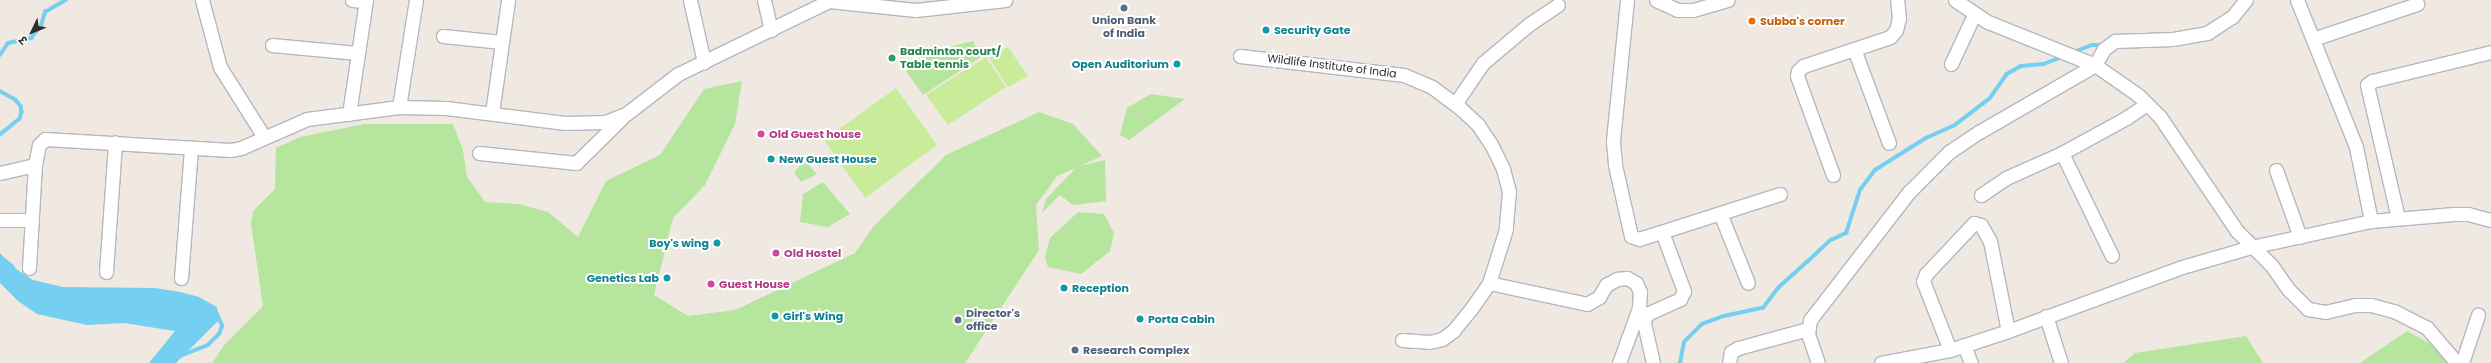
<!DOCTYPE html>
<html>
<head>
<meta charset="utf-8">
<style>
	body { margin:0 }
	#map { position:relative; width:2491px; height:363px; overflow:hidden; background:#efe9e1; font-family:Poppins,"Noto Sans Devanagari",sans-serif }
	div>[style] { position:absolute }
	.green>* { inset:0; background:#b6e59e }
	.pitch>* { inset:0; background:#c9ec9a }
	.water>* { inset:0; background:#75cff0 }
	.stream>* { height:3.5px; margin:-1.75px; padding:0 1.75px; transform-origin:1.75px; border-radius:1.75px; background:#75cff0 }
	.roads { filter:drop-shadow(1px 0 #b4b7c1) drop-shadow(-1px 0 #b4b7c1) drop-shadow(0 1px #b4b7c1) drop-shadow(0 -1px #b4b7c1) }
	.minor>* { height:13px; margin:-6.5px; padding:0 6.5px; transform-origin:6.5px; border-radius:6.5px; background:#fff }
	.dots>* { width:11px; height:11px; translate:-50% -50%; box-sizing:border-box; border:2px solid #fff; border-radius:50% }
	span { translate:-50% -50%; white-space:nowrap; text-align:center; line-height:1.15; -webkit-text-stroke:4px #fff; paint-order:stroke }
	.service-label { font-size:11px; color:#4e5e75; font-weight:700 }
	.left { translate:0 -50%; text-align:left }
	.food-label { font-size:11px; color:#c56008; font-weight:700 }
	.culture-label { font-size:11px; color:#0d838f; font-weight:700 }
	.right { translate:-100% -50%; text-align:right }
	.leisure-label { font-size:11px; color:#27864d; font-weight:700 }
	.street-label { font-size:11px; color:#2e2e2e }
	.hotel-label { font-size:11px; color:#b23c85; font-weight:700 }
	.north { position:absolute; left:12px; top:12px; width:40px; height:40px; -webkit-text-stroke:3px #fff; paint-order:stroke; rotate:227deg; font-size:11px; font-weight:700; line-height:16px; text-align:center; color:#2e2e2e }
	.north::after { content:''; display:block; margin:auto; width:14px; height:18px; background:#2e2e2e; clip-path:polygon(50% 0,100% 100%,50% 72%,0 100%) }
</style>
</head>
<body>
<div id="map">
	<div class="green">
		<div style="clip-path:polygon(973px 41px,981px 57px,923px 95px,906px 71px,938px 50px)"></div>
		<div style="clip-path:polygon(742px 81px,735px 124px,705px 185px,673px 218px,654px 295px,688px 316px,735px 310px,855px 253px,873px 227px,946px 155px,1039px 112px,1073px 124px,1102px 156px,1080px 166px,1105px 160px,1106px 201px,1073px 205px,1060px 195px,1042px 213px,1046px 199px,1076px 168px,1057px 176px,1036px 205px,1039px 250px,965px 363px,212px 363px,225px 344px,263px 306px,251px 224px,253px 211px,275px 189px,276px 148px,300px 137px,364px 124px,453px 124px,463px 150px,467px 177px,485px 202px,519px 204px,548px 212px,578px 237px,606px 181px,660px 155px,704px 89px)"></div>
		<div style="clip-path:polygon(1151px 94px,1185px 99px,1129px 140px,1120px 135px,1127px 108px)"></div>
		<div style="clip-path:polygon(805px 161px,817px 174px,801px 182px,794px 172px)"></div>
		<div style="clip-path:polygon(823px 182px,850px 214px,828px 227px,800px 222px,803px 194px)"></div>
		<div style="clip-path:polygon(1078px 212px,1104px 214px,1114px 233px,1110px 251px,1081px 274px,1048px 267px,1045px 258px,1050px 238px)"></div>
		<div style="clip-path:polygon(2407px 331px,2442px 350px,2451px 363px,2360px 363px)"></div>
		<div style="clip-path:polygon(2246px 336px,2263px 363px,2123px 363px,2135px 353px)"></div>
	</div>
	<div class="pitch">
		<div style="clip-path:polygon(1008px 47px,1028px 76px,1008px 87px,988px 56px)"></div>
		<div style="clip-path:polygon(986px 57px,1006px 87px,948px 125px,926px 95px)"></div>
		<div style="clip-path:polygon(896px 88px,937px 145px,865px 198px,824px 140px)"></div>
	</div>
	<div class="water">
		<div style="clip-path:polygon(0 253px,7px 263px,33px 280px,63px 287px,155px 288px,180px 292px,199px 297px,217px 307px,219px 320px,176px 363px,149px 363px,175px 331px,124px 323px,87px 325px,37px 314px,18px 301px,0 283px)"></div>
	</div>
	<div class="stream">
		<div style="left:2074px;top:52px;width:19px;rotate:-21deg"></div>
		<div style="left:2092px;top:45px;width:12px"></div>
		<div style="left:0;top:55px;width:14px;rotate:-56deg"></div>
		<div style="left:8px;top:43px;width:24px;rotate:-12deg"></div>
		<div style="left:31px;top:38px;width:16px;rotate:-50deg"></div>
		<div style="left:41px;top:26px;width:15px;rotate:-74deg"></div>
		<div style="left:45px;top:12px;width:24px;rotate:-30deg"></div>
		<div style="left:0;top:91px;width:18px;rotate:29deg"></div>
		<div style="left:16px;top:100px;width:8px;rotate:50deg"></div>
		<div style="left:21px;top:106px;width:6px;rotate:81deg"></div>
		<div style="left:22px;top:112px;width:7px;rotate:106deg"></div>
		<div style="left:20px;top:119px;width:26px;rotate:141deg"></div>
		<div style="left:0;top:256px;width:17px;rotate:40deg"></div>
		<div style="left:178px;top:357px;width:32px;rotate:-22deg"></div>
		<div style="left:208px;top:345px;width:16px;rotate:-45deg"></div>
		<div style="left:219px;top:334px;width:9px;rotate:-69deg"></div>
		<div style="left:222px;top:326px;width:13px;rotate:-113deg"></div>
		<div style="left:1680px;top:363px;width:21px;rotate:-79deg"></div>
		<div style="left:1684px;top:342px;width:25px;rotate:-45deg"></div>
		<div style="left:1702px;top:324px;width:23px;rotate:-20deg"></div>
		<div style="left:1724px;top:316px;width:40px;rotate:-12deg"></div>
		<div style="left:1763px;top:308px;width:26px;rotate:-53deg"></div>
		<div style="left:1779px;top:287px;width:38px;rotate:-42deg"></div>
		<div style="left:1807px;top:262px;width:33px;rotate:-43deg"></div>
		<div style="left:1831px;top:240px;width:17px;rotate:-25deg"></div>
		<div style="left:1846px;top:233px;width:45px;rotate:-72deg"></div>
		<div style="left:1860px;top:190px;width:25px;rotate:-53deg"></div>
		<div style="left:1875px;top:170px;width:60px;rotate:-32.1deg"></div>
		<div style="left:1926px;top:138px;width:32px;rotate:-24deg"></div>
		<div style="left:1955px;top:125px;width:44px;rotate:-37.6deg"></div>
		<div style="left:1990px;top:98px;width:29px;rotate:-55deg"></div>
		<div style="left:2007px;top:74px;width:16px;rotate:-30deg"></div>
		<div style="left:2021px;top:66px;width:23px;rotate:-5deg"></div>
		<div style="left:2044px;top:64px;width:22px;rotate:-22deg"></div>
	</div>
	<div class="roads">
		<div class="minor">
			<div style="left:202px;top:0;width:69px;rotate:75deg"></div>
			<div style="left:220px;top:67px;width:83px;rotate:57.8deg"></div>
			<div style="left:352px;top:0;width:14px;rotate:4deg"></div>
			<div style="left:690px;top:0;width:64px;rotate:77.3deg"></div>
			<div style="left:764px;top:0;width:31px;rotate:77deg"></div>
			<div style="left:1627px;top:0;width:142px;rotate:95.7deg"></div>
			<div style="left:1613px;top:141px;width:24px;rotate:85deg"></div>
			<div style="left:1615px;top:165px;width:73px;rotate:77.3deg"></div>
			<div style="left:1631px;top:236px;width:9px;rotate:21deg"></div>
			<div style="left:1639px;top:239px;width:148px;rotate:-17.7deg"></div>
			<div style="left:1656px;top:0;width:23px;rotate:25deg"></div>
			<div style="left:1677px;top:10px;width:16px"></div>
			<div style="left:1693px;top:10px;width:36px;rotate:-16deg"></div>
			<div style="left:1955px;top:0;width:40px;rotate:34deg"></div>
			<div style="left:1988px;top:22px;width:115px;rotate:21.9deg"></div>
			<div style="left:2095px;top:65px;width:52px;rotate:34.9deg"></div>
			<div style="left:2138px;top:95px;width:31px;rotate:45deg"></div>
			<div style="left:2160px;top:117px;width:138px;rotate:56deg"></div>
			<div style="left:2237px;top:231px;width:49px;rotate:45deg"></div>
			<div style="left:2272px;top:266px;width:29px;rotate:55deg"></div>
			<div style="left:2289px;top:290px;width:27px;rotate:45deg"></div>
			<div style="left:2308px;top:309px;width:17px;rotate:10deg"></div>
			<div style="left:2325px;top:312px;width:31px;rotate:-13deg"></div>
			<div style="left:2355px;top:305px;width:16px"></div>
			<div style="left:2371px;top:305px;width:24px;rotate:15deg"></div>
			<div style="left:2394px;top:311px;width:37px;rotate:27deg"></div>
			<div style="left:2427px;top:328px;width:46px;rotate:49.4deg"></div>
			<div style="left:2297px;top:0;width:158px;rotate:68.1deg"></div>
			<div style="left:2356px;top:147px;width:76px;rotate:78.5deg"></div>
			<div style="left:443px;top:36px;width:59px;rotate:5.8deg"></div>
			<div style="left:2313px;top:39px;width:110px;rotate:-18.6deg"></div>
			<div style="left:272px;top:45px;width:86px;rotate:5.3deg"></div>
			<div style="left:1854px;top:49px;width:100px;rotate:69.6deg"></div>
			<div style="left:1240px;top:56px;width:165px;rotate:6.6deg"></div>
			<div style="left:1404px;top:75px;width:30px;rotate:23deg"></div>
			<div style="left:1432px;top:87px;width:35px;rotate:37deg"></div>
			<div style="left:1460px;top:108px;width:25px;rotate:43deg"></div>
			<div style="left:1478px;top:125px;width:23px;rotate:56deg"></div>
			<div style="left:1491px;top:144px;width:28px;rotate:64deg"></div>
			<div style="left:1503px;top:169px;width:23px;rotate:75deg"></div>
			<div style="left:1509px;top:191px;width:38px;rotate:95deg"></div>
			<div style="left:1506px;top:229px;width:57px;rotate:107.5deg"></div>
			<div style="left:1489px;top:283px;width:100px;rotate:12.1deg"></div>
			<div style="left:1587px;top:304px;width:14px;rotate:-30deg"></div>
			<div style="left:1599px;top:297px;width:14px;rotate:-60deg"></div>
			<div style="left:1606px;top:285px;width:13px;rotate:-29deg"></div>
			<div style="left:1617px;top:279px;width:10px;rotate:-6deg"></div>
			<div style="left:1627px;top:278px;width:10px;rotate:29deg"></div>
			<div style="left:1636px;top:283px;width:10px;rotate:66deg"></div>
			<div style="left:1640px;top:292px;width:16px;rotate:94deg"></div>
			<div style="left:1639px;top:308px;width:59px;rotate:110deg"></div>
			<div style="left:1951px;top:64px;width:54px;rotate:-64.9deg"></div>
			<div style="left:1455px;top:104px;width:50px;rotate:-55.7deg"></div>
			<div style="left:1483px;top:63px;width:59px;rotate:-40.2deg"></div>
			<div style="left:1528px;top:25px;width:36px;rotate:-34deg"></div>
			<div style="left:399px;top:107px;width:108px;rotate:-81deg"></div>
			<div style="left:492px;top:113px;width:114px;rotate:-81.9deg"></div>
			<div style="left:349px;top:114px;width:115px;rotate:-81.5deg"></div>
			<div style="left:479px;top:153px;width:98px;rotate:5.9deg"></div>
			<div style="left:576px;top:163px;width:64px;rotate:-44.4deg"></div>
			<div style="left:2062px;top:153px;width:114px;rotate:64.1deg"></div>
			<div style="left:2276px;top:170px;width:71px;rotate:70.3deg"></div>
			<div style="left:0;top:173px;width:36px;rotate:-13deg"></div>
			<div style="left:35px;top:165px;width:20px;rotate:-79deg"></div>
			<div style="left:39px;top:145px;width:8px;rotate:-45deg"></div>
			<div style="left:45px;top:139px;width:186px;rotate:3.4deg"></div>
			<div style="left:231px;top:150px;width:10px;rotate:-11deg"></div>
			<div style="left:241px;top:148px;width:72px;rotate:-23.7deg"></div>
			<div style="left:307px;top:119px;width:93px;rotate:-7.4deg"></div>
			<div style="left:399px;top:107px;width:47px;rotate:1.2deg"></div>
			<div style="left:446px;top:108px;width:120px;rotate:7.2deg"></div>
			<div style="left:565px;top:123px;width:40px;rotate:-1.4deg"></div>
			<div style="left:605px;top:122px;width:22px;rotate:-21deg"></div>
			<div style="left:626px;top:114px;width:66px;rotate:-37.6deg"></div>
			<div style="left:678px;top:74px;width:168px;rotate:-25.8deg"></div>
			<div style="left:829px;top:1px;width:87px;rotate:5.9deg"></div>
			<div style="left:916px;top:10px;width:90px;rotate:-6.4deg"></div>
			<div style="left:1833px;top:175px;width:105px;rotate:-110deg"></div>
			<div style="left:1797px;top:76px;width:5px;rotate:-79deg"></div>
			<div style="left:1798px;top:71px;width:7px;rotate:-45deg"></div>
			<div style="left:1803px;top:66px;width:92px;rotate:-18.4deg"></div>
			<div style="left:1890px;top:37px;width:9px;rotate:-49deg"></div>
			<div style="left:1896px;top:30px;width:12px;rotate:-76deg"></div>
			<div style="left:1899px;top:18px;width:18px;rotate:-96deg"></div>
			<div style="left:1981px;top:195px;width:30px;rotate:-34deg"></div>
			<div style="left:2006px;top:178px;width:61px;rotate:-24.1deg"></div>
			<div style="left:2062px;top:153px;width:73px;rotate:-28.7deg"></div>
			<div style="left:2126px;top:118px;width:25px;rotate:-34deg"></div>
			<div style="left:1720px;top:213px;width:75px;rotate:68.2deg"></div>
			<div style="left:2398px;top:218px;width:137px;rotate:-103.1deg"></div>
			<div style="left:2367px;top:85px;width:6px;rotate:-39deg"></div>
			<div style="left:2372px;top:81px;width:122px;rotate:-13.7deg"></div>
			<div style="left:0;top:220px;width:32px"></div>
			<div style="left:29px;top:268px;width:103px;rotate:-86.7deg"></div>
			<div style="left:106px;top:272px;width:130px;rotate:-86deg"></div>
			<div style="left:181px;top:278px;width:131px;rotate:-85.6deg"></div>
			<div style="left:2046px;top:316px;width:49px;rotate:72.3deg"></div>
			<div style="left:1402px;top:340px;width:27px;rotate:4deg"></div>
			<div style="left:1429px;top:342px;width:13px;rotate:-13deg"></div>
			<div style="left:1442px;top:339px;width:14px;rotate:-36deg"></div>
			<div style="left:1453px;top:331px;width:28px;rotate:-51deg"></div>
			<div style="left:1471px;top:309px;width:32px;rotate:-55deg"></div>
			<div style="left:1964px;top:345px;width:19px;rotate:69deg"></div>
			<div style="left:1950px;top:350px;width:74px;rotate:-111.4deg"></div>
			<div style="left:1923px;top:281px;width:8px;rotate:-67deg"></div>
			<div style="left:1926px;top:274px;width:70px;rotate:-46.7deg"></div>
			<div style="left:1974px;top:223px;width:7px;rotate:16deg"></div>
			<div style="left:1981px;top:225px;width:18px;rotate:61deg"></div>
			<div style="left:1990px;top:241px;width:92px;rotate:78.7deg"></div>
			<div style="left:1653px;top:363px;width:41px;rotate:-102.7deg"></div>
			<div style="left:1644px;top:323px;width:6px;rotate:-81deg"></div>
			<div style="left:1645px;top:317px;width:6px;rotate:-45deg"></div>
			<div style="left:1649px;top:313px;width:34px;rotate:-24deg"></div>
			<div style="left:1680px;top:299px;width:9px;rotate:-63deg"></div>
			<div style="left:1684px;top:291px;width:63px;rotate:-110.4deg"></div>
			<div style="left:1729px;top:363px;width:11px;rotate:-80deg"></div>
			<div style="left:1731px;top:352px;width:8px;rotate:-30deg"></div>
			<div style="left:1738px;top:348px;width:73px;rotate:-15.2deg"></div>
			<div style="left:1818px;top:363px;width:31px;rotate:-109deg"></div>
			<div style="left:1808px;top:334px;width:14px;rotate:-82deg"></div>
			<div style="left:1810px;top:320px;width:162px;rotate:-52.3deg"></div>
			<div style="left:1909px;top:192px;width:57px;rotate:-45deg"></div>
			<div style="left:1949px;top:152px;width:36px;rotate:-34deg"></div>
			<div style="left:1979px;top:132px;width:134px;rotate:-30deg"></div>
			<div style="left:2095px;top:65px;width:18px;rotate:-61deg"></div>
			<div style="left:2104px;top:49px;width:14px;rotate:-36deg"></div>
			<div style="left:2115px;top:41px;width:58px;rotate:-2deg"></div>
			<div style="left:2173px;top:39px;width:35px;rotate:-10deg"></div>
			<div style="left:2207px;top:33px;width:30px;rotate:-33deg"></div>
			<div style="left:2232px;top:17px;width:22px;rotate:-51deg"></div>
			<div style="left:1881px;top:363px;width:70px;rotate:-10.7deg"></div>
			<div style="left:1950px;top:350px;width:61px;rotate:-18.1deg"></div>
			<div style="left:2008px;top:331px;width:185px;rotate:-20.2deg"></div>
			<div style="left:2182px;top:267px;width:72px;rotate:-16.2deg"></div>
			<div style="left:2251px;top:247px;width:123px;rotate:-12.2deg"></div>
			<div style="left:2371px;top:221px;width:83px;rotate:-4.8deg"></div>
			<div style="left:2454px;top:214px;width:14px"></div>
			<div style="left:2468px;top:214px;width:24px;rotate:15deg"></div>
			<div style="left:2462px;top:363px;width:51px;rotate:-71.6deg"></div>
		</div>
	</div>
	<div class="dots">
		<div style="left:1124px;top:8px;background:#5c6f8a"></div>
		<div style="left:1752px;top:21px;background:#e8710a"></div>
		<div style="left:1266px;top:30px;background:#0f9aa8"></div>
		<div style="left:892px;top:58px;background:#2e9e5b"></div>
		<div style="left:1177px;top:64px;background:#0f9aa8"></div>
		<div style="left:761px;top:134px;background:#d1479c"></div>
		<div style="left:771px;top:159px;background:#0f9aa8"></div>
		<div style="left:717px;top:243px;background:#0f9aa8"></div>
		<div style="left:776px;top:253px;background:#d1479c"></div>
		<div style="left:667px;top:278px;background:#0f9aa8"></div>
		<div style="left:711px;top:284px;background:#d1479c"></div>
		<div style="left:1064px;top:288px;background:#0f9aa8"></div>
		<div style="left:775px;top:316px;background:#0f9aa8"></div>
		<div style="left:1140px;top:319px;background:#0f9aa8"></div>
		<div style="left:958px;top:320px;background:#5c6f8a"></div>
		<div style="left:1075px;top:350px;background:#5c6f8a"></div>
	</div>
	<div class="service-label">
		<span style="left:1124px;top:27px">Union Bank<br>of India</span>
		<span class="left" style="left:966px;top:320px">Director's<br>office</span>
		<span class="left" style="left:1083px;top:350px">Research Complex</span>
	</div>
	<div class="food-label">
		<span class="left" style="left:1760px;top:21px">Subba's corner</span>
	</div>
	<div class="culture-label">
		<span class="left" style="left:1274px;top:30px">Security Gate</span>
		<span class="right" style="left:1169px;top:64px">Open Auditorium</span>
		<span class="left" style="left:779px;top:159px">New Guest House</span>
		<span class="right" style="left:709px;top:243px">Boy's wing</span>
		<span class="right" style="left:659px;top:278px">Genetics Lab</span>
		<span class="left" style="left:1072px;top:288px">Reception</span>
		<span class="left" style="left:783px;top:316px">Girl's Wing</span>
		<span class="left" style="left:1148px;top:319px">Porta Cabin</span>
	</div>
	<div class="leisure-label">
		<span class="left" style="left:900px;top:58px">Badminton court/<br>Table tennis</span>
	</div>
	<div class="street-label">
		<span style="left:1332px;top:66px;rotate:7deg">Wildlife Institute of India</span>
	</div>
	<div class="hotel-label">
		<span class="left" style="left:769px;top:134px">Old Guest house</span>
		<span class="left" style="left:784px;top:253px">Old Hostel</span>
		<span class="left" style="left:719px;top:284px">Guest House</span>
	</div>
	<div class="north">उ</div>
</div>
</body>
</html>
